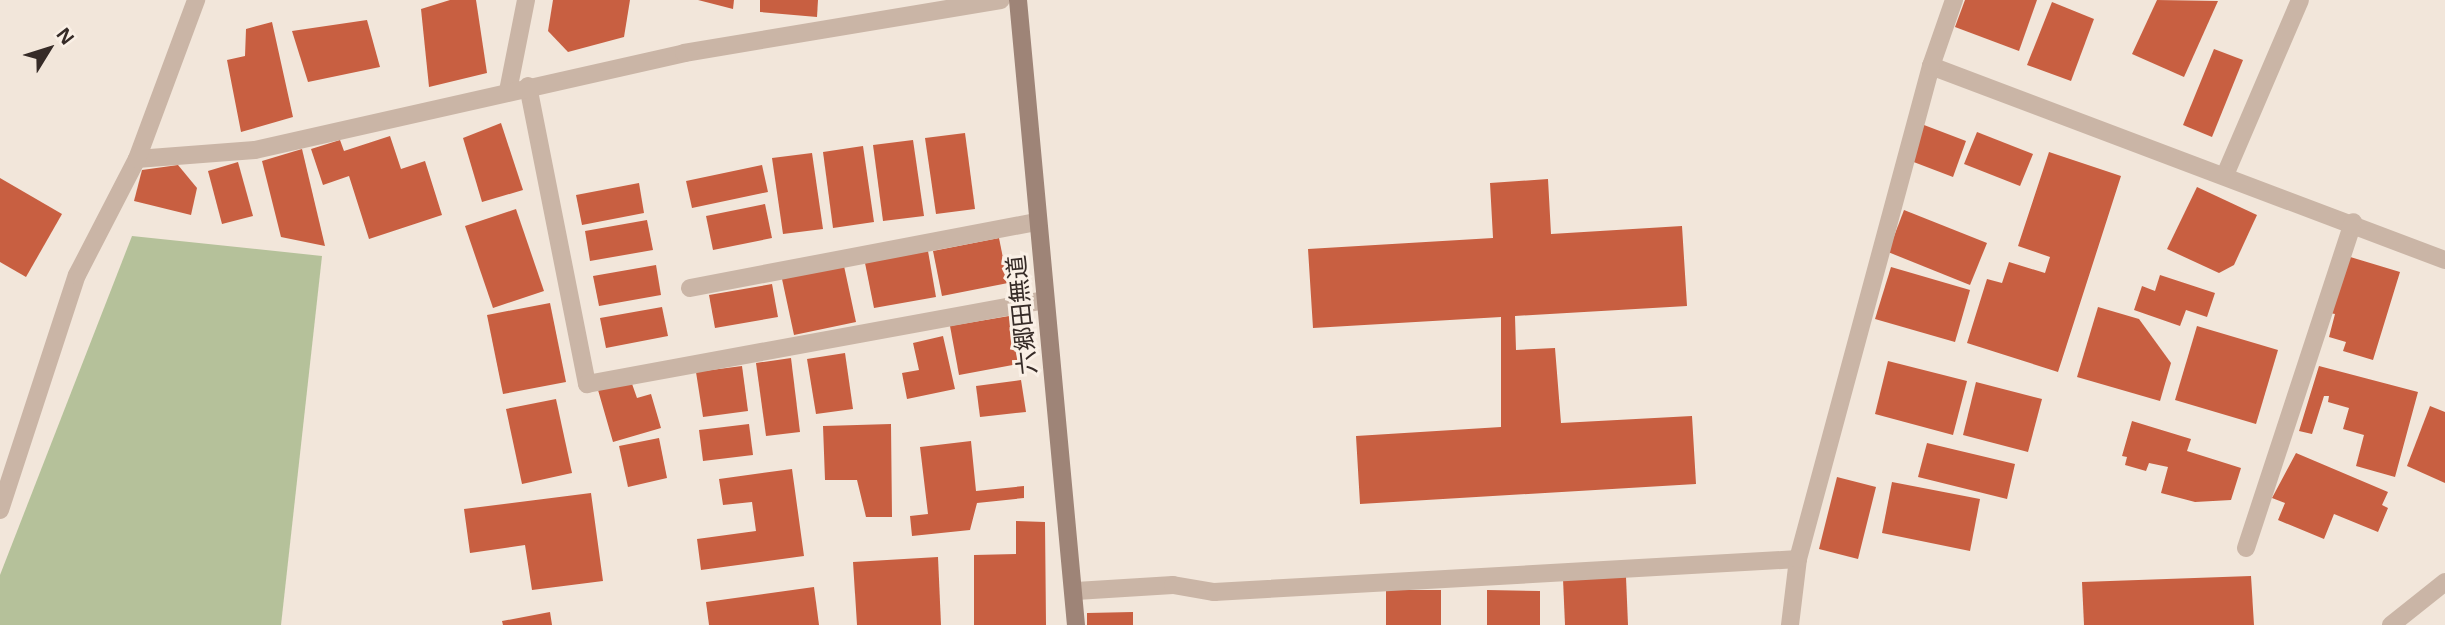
<!DOCTYPE html>
<html>
<head>
<meta charset="utf-8">
<style>
	body { margin:0 }
	#map { position:relative; width:2445px; height:625px; overflow:hidden; background:#f2e6da; font-family:"Noto Sans","Noto Sans JP",sans-serif }
	div>[style] { position:absolute }
	.green>* { inset:0; background:#b5c19a }
	.building>* { inset:0; background:#c85f41 }
	.lane>* { height:18px; margin:-9px; padding:0 9px; transform-origin:9px; border-radius:9px; background:#cab5a6 }
	.street>* { height:18px; margin:-9px; padding:0 9px; transform-origin:9px; border-radius:9px; background:#cab5a6 }
	.secondary>* { height:18px; margin:-9px; padding:0 9px; transform-origin:9px; border-radius:9px; background:#9e8477 }
	span { translate:-50% -50%; white-space:nowrap; text-align:center; line-height:1.15; -webkit-text-stroke:6px #faf0e6; paint-order:stroke }
	.street-label { font-size:24px; color:#362b27 }
	.north { position:absolute; left:14px; top:14px; width:70px; height:70px; -webkit-text-stroke:5px #faf0e6; paint-order:stroke; rotate:52deg; font-size:19px; font-weight:700; line-height:28px; text-align:center; color:#362b27 }
	.north::after { content:''; display:block; margin:auto; width:24px; height:32px; background:#362b27; clip-path:polygon(50% 0,100% 100%,50% 72%,0 100%) }
</style>
</head>
<body>
<div id="map">
	<div class="green">
		<div style="clip-path:polygon(132px 236px,322px 256px,281px 625px,0 625px,0 575px)"></div>
	</div>
	<div class="building">
		<div style="clip-path:polygon(450px 0,476px 0,487px 73px,429px 87px,421px 9px)"></div>
		<div style="clip-path:polygon(553px 0,630px 0,624px 37px,568px 52px,548px 31px)"></div>
		<div style="clip-path:polygon(698px 0,734px 0,733px 9px)"></div>
		<div style="clip-path:polygon(760px 0,818px 0,817px 17px,760px 12px)"></div>
		<div style="clip-path:polygon(1965px 0,2037px 0,2019px 51px,1955px 27px)"></div>
		<div style="clip-path:polygon(2157px 0,2218px 1px,2184px 77px,2132px 54px)"></div>
		<div style="clip-path:polygon(2052px 2px,2094px 19px,2071px 81px,2027px 65px)"></div>
		<div style="clip-path:polygon(367px 20px,380px 67px,308px 82px,292px 31px)"></div>
		<div style="clip-path:polygon(272px 22px,293px 117px,241px 132px,227px 60px,245px 56px,246px 29px)"></div>
		<div style="clip-path:polygon(2214px 49px,2243px 60px,2212px 137px,2183px 125px)"></div>
		<div style="clip-path:polygon(501px 123px,523px 190px,482px 202px,463px 138px)"></div>
		<div style="clip-path:polygon(1924px 125px,1966px 141px,1953px 177px,1911px 161px)"></div>
		<div style="clip-path:polygon(1977px 132px,2033px 154px,2020px 186px,1964px 164px)"></div>
		<div style="clip-path:polygon(965px 133px,975px 209px,936px 214px,925px 138px)"></div>
		<div style="clip-path:polygon(390px 136px,401px 169px,425px 161px,442px 215px,369px 239px,349px 176px,323px 185px,311px 149px,340px 140px,344px 151px)"></div>
		<div style="clip-path:polygon(913px 140px,924px 216px,883px 221px,873px 145px)"></div>
		<div style="clip-path:polygon(863px 146px,874px 222px,833px 228px,823px 152px)"></div>
		<div style="clip-path:polygon(302px 149px,325px 246px,281px 237px,262px 161px)"></div>
		<div style="clip-path:polygon(2049px 152px,2121px 176px,2058px 372px,1967px 343px,1987px 279px,2002px 283px,2009px 262px,2045px 273px,2050px 257px,2018px 246px)"></div>
		<div style="clip-path:polygon(812px 153px,823px 229px,783px 234px,772px 158px)"></div>
		<div style="clip-path:polygon(238px 162px,253px 216px,222px 224px,208px 171px)"></div>
		<div style="clip-path:polygon(178px 165px,197px 188px,191px 215px,134px 201px,142px 170px)"></div>
		<div style="clip-path:polygon(762px 165px,768px 192px,692px 208px,686px 181px)"></div>
		<div style="clip-path:polygon(0 178px,62px 214px,26px 277px,0 262px)"></div>
		<div style="clip-path:polygon(1548px 179px,1551px 234px,1682px 226px,1687px 306px,1515px 316px,1516px 350px,1555px 348px,1561px 423px,1692px 416px,1696px 484px,1360px 504px,1356px 436px,1501px 427px,1501px 317px,1313px 328px,1308px 249px,1493px 238px,1490px 183px)"></div>
		<div style="clip-path:polygon(639px 183px,644px 213px,582px 225px,576px 195px)"></div>
		<div style="clip-path:polygon(2197px 187px,2257px 215px,2234px 265px,2219px 273px,2167px 249px)"></div>
		<div style="clip-path:polygon(765px 204px,772px 238px,713px 250px,706px 216px)"></div>
		<div style="clip-path:polygon(516px 209px,544px 291px,493px 308px,465px 226px)"></div>
		<div style="clip-path:polygon(1904px 210px,1987px 243px,1970px 285px,1888px 252px)"></div>
		<div style="clip-path:polygon(647px 220px,653px 250px,590px 261px,585px 231px)"></div>
		<div style="clip-path:polygon(999px 238px,1008px 283px,942px 296px,933px 251px)"></div>
		<div style="clip-path:polygon(928px 251px,936px 297px,874px 308px,865px 263px)"></div>
		<div style="clip-path:polygon(2347px 256px,2400px 272px,2373px 360px,2343px 351px,2346px 342px,2329px 337px,2335px 314px,2330px 313px)"></div>
		<div style="clip-path:polygon(656px 265px,661px 295px,599px 306px,593px 276px)"></div>
		<div style="clip-path:polygon(844px 266px,856px 322px,794px 335px,782px 279px)"></div>
		<div style="clip-path:polygon(1891px 267px,1970px 290px,1955px 342px,1875px 319px)"></div>
		<div style="clip-path:polygon(2160px 275px,2215px 293px,2207px 317px,2186px 310px,2180px 326px,2134px 310px,2142px 286px,2155px 291px)"></div>
		<div style="clip-path:polygon(772px 284px,778px 317px,715px 328px,709px 295px)"></div>
		<div style="clip-path:polygon(550px 303px,566px 382px,503px 394px,487px 315px)"></div>
		<div style="clip-path:polygon(662px 307px,668px 336px,606px 348px,600px 318px)"></div>
		<div style="clip-path:polygon(2098px 307px,2139px 319px,2171px 363px,2160px 401px,2077px 377px)"></div>
		<div style="clip-path:polygon(1009px 316px,1018px 364px,959px 375px,950px 326px)"></div>
		<div style="clip-path:polygon(2197px 326px,2278px 350px,2256px 424px,2175px 400px)"></div>
		<div style="clip-path:polygon(943px 336px,955px 389px,907px 399px,902px 373px,919px 370px,913px 343px)"></div>
		<div style="clip-path:polygon(845px 353px,853px 409px,816px 414px,807px 359px)"></div>
		<div style="clip-path:polygon(791px 358px,800px 432px,766px 436px,756px 363px)"></div>
		<div style="clip-path:polygon(1888px 361px,1967px 381px,1953px 435px,1875px 414px)"></div>
		<div style="clip-path:polygon(742px 366px,748px 411px,703px 417px,696px 372px)"></div>
		<div style="clip-path:polygon(2319px 366px,2418px 392px,2395px 477px,2356px 466px,2364px 435px,2343px 429px,2349px 408px,2328px 402px,2329px 396px,2324px 396px,2312px 434px,2299px 431px)"></div>
		<div style="clip-path:polygon(1021px 380px,1026px 412px,980px 417px,976px 386px)"></div>
		<div style="clip-path:polygon(631px 381px,637px 398px,651px 394px,661px 428px,613px 442px,598px 390px)"></div>
		<div style="clip-path:polygon(1976px 382px,2042px 399px,2028px 452px,1963px 435px)"></div>
		<div style="clip-path:polygon(556px 399px,572px 473px,522px 484px,506px 409px)"></div>
		<div style="clip-path:polygon(2430px 406px,2445px 412px,2445px 483px,2407px 466px)"></div>
		<div style="clip-path:polygon(2132px 421px,2191px 439px,2187px 451px,2241px 468px,2231px 500px,2195px 502px,2161px 493px,2168px 467px,2149px 463px,2146px 471px,2125px 465px,2127px 457px,2122px 456px)"></div>
		<div style="clip-path:polygon(749px 424px,753px 455px,703px 461px,699px 430px)"></div>
		<div style="clip-path:polygon(891px 424px,892px 517px,866px 517px,857px 480px,825px 480px,823px 426px)"></div>
		<div style="clip-path:polygon(659px 438px,667px 478px,628px 487px,619px 446px)"></div>
		<div style="clip-path:polygon(971px 441px,976px 491px,1024px 486px,1024px 498px,977px 503px,970px 530px,912px 536px,910px 516px,928px 514px,920px 447px)"></div>
		<div style="clip-path:polygon(1927px 443px,2015px 464px,2007px 499px,1918px 477px)"></div>
		<div style="clip-path:polygon(2296px 453px,2388px 492px,2382px 505px,2388px 508px,2378px 532px,2334px 514px,2324px 539px,2278px 520px,2285px 503px,2272px 498px)"></div>
		<div style="clip-path:polygon(792px 469px,804px 556px,701px 570px,697px 539px,756px 531px,752px 502px,723px 505px,719px 479px)"></div>
		<div style="clip-path:polygon(1837px 477px,1876px 487px,1858px 559px,1819px 549px)"></div>
		<div style="clip-path:polygon(1892px 482px,1980px 499px,1970px 551px,1882px 533px)"></div>
		<div style="clip-path:polygon(591px 493px,603px 581px,532px 590px,525px 545px,470px 553px,464px 509px)"></div>
		<div style="clip-path:polygon(1016px 521px,1045px 522px,1046px 625px,974px 625px,974px 555px,1016px 554px)"></div>
		<div style="clip-path:polygon(938px 557px,941px 625px,857px 625px,853px 562px)"></div>
		<div style="clip-path:polygon(2251px 576px,2254px 625px,2084px 625px,2082px 582px)"></div>
		<div style="clip-path:polygon(1626px 577px,1628px 625px,1565px 625px,1563px 579px)"></div>
		<div style="clip-path:polygon(814px 587px,819px 625px,709px 625px,706px 602px)"></div>
		<div style="clip-path:polygon(1386px 590px,1441px 590px,1441px 625px,1386px 625px)"></div>
		<div style="clip-path:polygon(1487px 590px,1540px 591px,1540px 625px,1487px 625px)"></div>
		<div style="clip-path:polygon(550px 612px,552px 625px,503px 625px,502px 621px)"></div>
		<div style="clip-path:polygon(1133px 612px,1133px 625px,1087px 625px,1087px 613px)"></div>
	</div>
	<div class="lane">
		<div style="left:528px;top:86px;width:304px;rotate:78.8deg"></div>
		<div style="left:587px;top:384px;width:465px;rotate:-10.4deg"></div>
		<div style="left:2225px;top:175px;width:190px;rotate:-66.8deg"></div>
		<div style="left:690px;top:288px;width:353px;rotate:-10.8deg"></div>
		<div style="left:2391px;top:625px;width:69px;rotate:-38.5deg"></div>
	</div>
	<div class="street">
		<div style="left:1931px;top:66px;width:549px;rotate:20.68deg"></div>
		<div style="left:508px;top:91px;width:93px;rotate:-78.8deg"></div>
		<div style="left:137px;top:159px;width:118px;rotate:-4.4deg"></div>
		<div style="left:255px;top:150px;width:440px;rotate:-12.7deg"></div>
		<div style="left:684px;top:53px;width:321px;rotate:-9.5deg"></div>
		<div style="left:0;top:510px;width:247px;rotate:-71.9deg"></div>
		<div style="left:77px;top:275px;width:131px;rotate:-62.7deg"></div>
		<div style="left:137px;top:159px;width:170px;rotate:-69.6deg"></div>
		<div style="left:2246px;top:548px;width:343px;rotate:-71.8deg"></div>
		<div style="left:1076px;top:591px;width:97px;rotate:-3.5deg"></div>
		<div style="left:1173px;top:585px;width:42px;rotate:9.7deg"></div>
		<div style="left:1214px;top:592px;width:585px;rotate:-3.23deg"></div>
		<div style="left:1790px;top:625px;width:66px;rotate:-83.1deg"></div>
		<div style="left:1798px;top:559px;width:511px;rotate:-74.9deg"></div>
		<div style="left:1931px;top:66px;width:70px;rotate:-70.8deg"></div>
	</div>
	<div class="secondary">
		<div style="left:1018px;top:0;width:628px;rotate:84.7deg"></div>
	</div>
	<div class="street-label">
		<span style="left:1021px;top:315px;rotate:-96deg">六郷田無道</span>
	</div>
	<div class="north">N</div>
</div>
</body>
</html>
